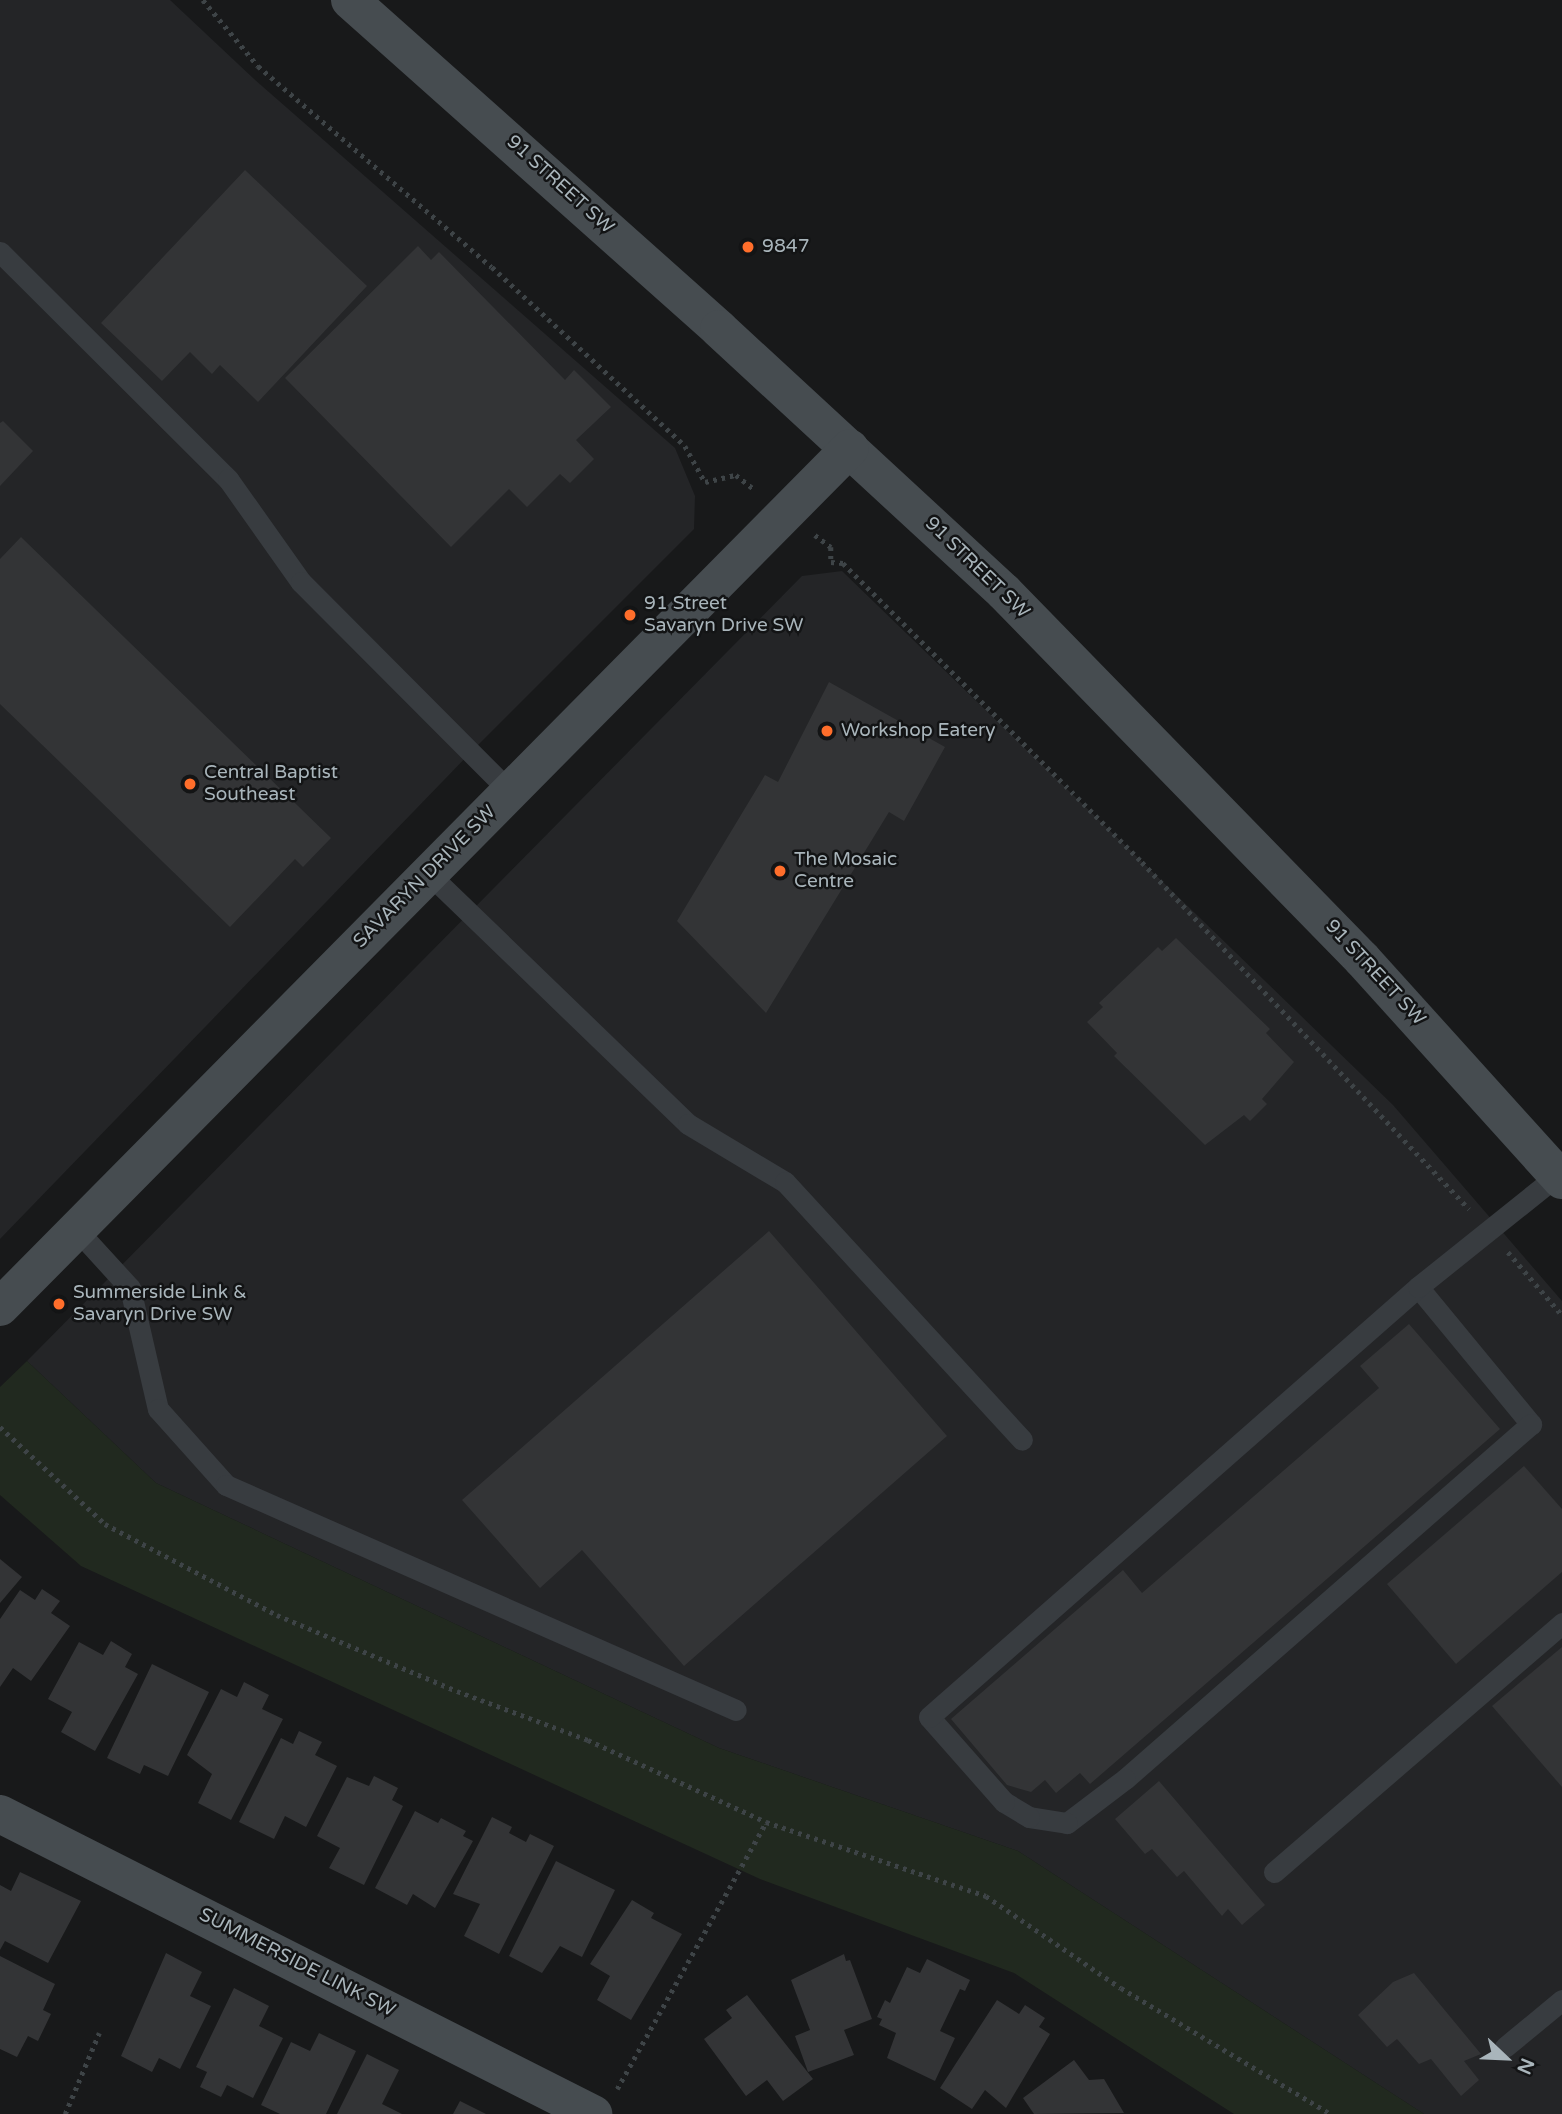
<!DOCTYPE html>
<html>
<head>
<meta charset="utf-8">
<style>
	body { margin:0 }
	#map { position:relative; width:1562px; height:2114px; overflow:hidden; background:#18191a; font-family:"Varela Round",sans-serif }
	div>[style] { position:absolute }
	.built>* { inset:0; background:#242527 }
	.green>* { inset:0; background:#21291f }
	.building>* { inset:0; background:#333436 }
	.path>* { height:4.5px; margin-top:-2.25px; transform-origin:0; background:repeating-linear-gradient(90deg,#3e4447 0 3.5px,transparent 0 8.5px) }
	.lane>* { height:21px; margin:-10.5px; padding:0 10.5px; transform-origin:10.5px; border-radius:10.5px; background:#383c40 }
	.secondary>* { height:38px; margin:-19px; padding:0 19px; transform-origin:19px; border-radius:19px; background:#464c50 }
	.dots>* { width:19px; height:19px; translate:-50% -50%; box-sizing:border-box; border:4px solid #131415; border-radius:50% }
	span { translate:-50% -50%; white-space:nowrap; text-align:center; line-height:1.15; -webkit-text-stroke:5px #131415; paint-order:stroke }
	.street-label { font-size:19px; color:#a9b5bb }
	.poi-label { font-size:19px; color:#a9b5bb }
	.left { translate:0 -50%; text-align:left }
	.north { position:absolute; left:1471px; top:2023px; width:70px; height:70px; -webkit-text-stroke:5px #131415; paint-order:stroke; rotate:113deg; font-size:19px; font-weight:700; line-height:28px; text-align:center; color:#a9b5bb }
	.north::after { content:''; display:block; margin:auto; width:24px; height:32px; background:#a9b5bb; clip-path:polygon(50% 0,100% 100%,50% 72%,0 100%) }
</style>
</head>
<body>
<div id="map">
	<div class="built">
		<div style="clip-path:polygon(0 0,170px 0,253px 78px,675px 448px,695px 496px,694px 529px,474px 749px,0 1239px)"></div>
		<div style="clip-path:polygon(842px 571px,1393px 1105px,1562px 1301px,1562px 2114px,1424px 2114px,1018px 1851px,719px 1748px,156px 1483px,27px 1361px,802px 576px)"></div>
	</div>
	<div class="green">
		<div style="clip-path:polygon(27px 1361px,156px 1483px,719px 1748px,1018px 1851px,1424px 2114px,1234px 2114px,1014px 1973px,760px 1879px,81px 1566px,0 1495px,0 1387px)"></div>
	</div>
	<div class="building">
		<div style="clip-path:polygon(245px 170px,367px 286px,258px 402px,220px 365px,212px 374px,190px 352px,162px 381px,101px 323px)"></div>
		<div style="clip-path:polygon(418px 246px,431px 260px,439px 252px,565px 380px,574px 370px,611px 407px,576px 440px,594px 459px,570px 483px,560px 474px,527px 507px,509px 489px,451px 547px,285px 378px)"></div>
		<div style="clip-path:polygon(3px 421px,33px 451px,0 486px,0 423px)"></div>
		<div style="clip-path:polygon(21px 537px,331px 838px,303px 867px,295px 859px,230px 927px,0 704px,0 559px)"></div>
		<div style="clip-path:polygon(829px 682px,945px 747px,904px 821px,889px 812px,766px 1013px,677px 921px,765px 775px,778px 782px)"></div>
		<div style="clip-path:polygon(1176px 938px,1270px 1029px,1266px 1033px,1294px 1062px,1262px 1099px,1267px 1104px,1250px 1121px,1244px 1115px,1205px 1145px,1114px 1056px,1117px 1053px,1087px 1022px,1103px 1007px,1099px 1003px,1158px 947px,1162px 951px)"></div>
		<div style="clip-path:polygon(769px 1231px,947px 1436px,684px 1666px,582px 1550px,540px 1588px,462px 1500px)"></div>
		<div style="clip-path:polygon(1409px 1324px,1500px 1429px,1090px 1784px,1080px 1773px,1056px 1793px,1045px 1780px,1031px 1792px,1007px 1785px,951px 1719px,1123px 1570px,1142px 1593px,1379px 1388px,1360px 1366px)"></div>
		<div style="clip-path:polygon(1524px 1466px,1562px 1509px,1562px 1572px,1456px 1664px,1387px 1584px)"></div>
		<div style="clip-path:polygon(0 1559px,22px 1577px,0 1603px)"></div>
		<div style="clip-path:polygon(42px 1589px,60px 1601px,51px 1613px,70px 1626px,31px 1681px,13px 1668px,0 1687px,0 1619px,20px 1590px,35px 1600px)"></div>
		<div style="clip-path:polygon(111px 1641px,132px 1654px,125px 1667px,138px 1674px,95px 1751px,61px 1732px,72px 1712px,48px 1699px,79px 1642px,103px 1655px)"></div>
		<div style="clip-path:polygon(1562px 1647px,1562px 1787px,1492px 1706px)"></div>
		<div style="clip-path:polygon(152px 1664px,209px 1692px,168px 1776px,144px 1765px,140px 1774px,107px 1758px)"></div>
		<div style="clip-path:polygon(244px 1682px,269px 1695px,262px 1709px,283px 1719px,231px 1820px,198px 1803px,212px 1774px,187px 1755px,221px 1689px,237px 1697px)"></div>
		<div style="clip-path:polygon(299px 1731px,322px 1742px,315px 1755px,337px 1766px,306px 1827px,285px 1816px,274px 1839px,239px 1822px,281px 1738px,293px 1744px)"></div>
		<div style="clip-path:polygon(374px 1776px,398px 1788px,392px 1800px,403px 1806px,364px 1885px,329px 1868px,340px 1848px,317px 1836px,347px 1777px,369px 1786px)"></div>
		<div style="clip-path:polygon(1159px 1781px,1265px 1905px,1242px 1925px,1228px 1909px,1222px 1916px,1184px 1871px,1177px 1877px,1152px 1849px,1145px 1854px,1115px 1819px)"></div>
		<div style="clip-path:polygon(415px 1811px,438px 1823px,441px 1818px,466px 1831px,463px 1836px,473px 1841px,435px 1908px,413px 1894px,407px 1905px,375px 1888px)"></div>
		<div style="clip-path:polygon(492px 1817px,512px 1827px,509px 1833px,526px 1842px,530px 1834px,554px 1846px,499px 1954px,464px 1936px,480px 1904px,453px 1894px)"></div>
		<div style="clip-path:polygon(556px 1861px,615px 1890px,582px 1957px,560px 1946px,542px 1973px,509px 1956px)"></div>
		<div style="clip-path:polygon(20px 1872px,81px 1901px,48px 1963px,5px 1941px,0 1950px,0 1885px,11px 1891px)"></div>
		<div style="clip-path:polygon(632px 1900px,654px 1913px,651px 1918px,682px 1934px,631px 2020px,597px 2000px,610px 1976px,590px 1964px)"></div>
		<div style="clip-path:polygon(166px 1953px,202px 1972px,190px 1996px,211px 2006px,180px 2069px,159px 2058px,152px 2072px,121px 2056px)"></div>
		<div style="clip-path:polygon(844px 1954px,846px 1961px,850px 1960px,872px 2019px,844px 2030px,854px 2055px,808px 2072px,795px 2036px,810px 2030px,791px 1980px)"></div>
		<div style="clip-path:polygon(0 1956px,55px 1984px,43px 2010px,51px 2014px,38px 2041px,28px 2036px,17px 2057px,0 2049px)"></div>
		<div style="clip-path:polygon(927px 1959px,970px 1980px,965px 1991px,960px 1989px,940px 2031px,955px 2038px,935px 2081px,887px 2058px,896px 2033px,879px 2025px,882px 2019px,877px 2017px,885px 2000px,890px 2003px,907px 1967px,920px 1973px)"></div>
		<div style="clip-path:polygon(1414px 1973px,1481px 2054px,1464px 2061px,1479px 2080px,1461px 2096px,1431px 2059px,1419px 2064px,1397px 2039px,1387px 2047px,1358px 2015px,1393px 1982px)"></div>
		<div style="clip-path:polygon(234px 1988px,269px 2006px,259px 2026px,283px 2038px,253px 2098px,227px 2085px,221px 2097px,200px 2087px,207px 2072px,196px 2067px)"></div>
		<div style="clip-path:polygon(747px 1995px,813px 2079px,783px 2101px,767px 2080px,746px 2096px,704px 2039px,732px 2018px,726px 2010px)"></div>
		<div style="clip-path:polygon(997px 2000px,1019px 2014px,1025px 2005px,1045px 2018px,1039px 2027px,1050px 2034px,1006px 2108px,985px 2090px,972px 2109px,940px 2088px)"></div>
		<div style="clip-path:polygon(319px 2033px,356px 2051px,326px 2114px,280px 2114px,261px 2105px,291px 2042px,310px 2051px)"></div>
		<div style="clip-path:polygon(367px 2054px,399px 2070px,382px 2104px,402px 2114px,337px 2114px)"></div>
		<div style="clip-path:polygon(1074px 2060px,1089px 2080px,1104px 2079px,1124px 2113px,1034px 2114px,1023px 2098px)"></div>
		<div style="clip-path:polygon(460px 2101px,486px 2114px,453px 2114px)"></div>
	</div>
	<div class="path">
		<div style="left:203px;top:0;width:86px;rotate:50.2deg"></div>
		<div style="left:258px;top:66px;width:308px;rotate:40.7deg"></div>
		<div style="left:492px;top:267px;width:263px;rotate:42.8deg"></div>
		<div style="left:685px;top:446px;width:41px;rotate:60.9deg"></div>
		<div style="left:705px;top:482px;width:32px;rotate:-13deg"></div>
		<div style="left:736px;top:475px;width:24px;rotate:38deg"></div>
		<div style="left:815px;top:535px;width:20px;rotate:37deg"></div>
		<div style="left:831px;top:547px;width:15px;rotate:90deg"></div>
		<div style="left:831px;top:562px;width:12px;rotate:5deg"></div>
		<div style="left:843px;top:563px;width:423px;rotate:45deg"></div>
		<div style="left:1142px;top:862px;width:477px;rotate:46.7deg"></div>
		<div style="left:1508px;top:1252px;width:83px;rotate:49.4deg"></div>
		<div style="left:0;top:1427px;width:143px;rotate:42.7deg"></div>
		<div style="left:105px;top:1524px;width:195px;rotate:27.9deg"></div>
		<div style="left:277px;top:1615px;width:195px;rotate:22.9deg"></div>
		<div style="left:457px;top:1691px;width:140px;rotate:20.5deg"></div>
		<div style="left:588px;top:1740px;width:196px;rotate:24.7deg"></div>
		<div style="left:766px;top:1822px;width:232px;rotate:18.6deg"></div>
		<div style="left:986px;top:1896px;width:163px;rotate:34.3deg"></div>
		<div style="left:1121px;top:1988px;width:245px;rotate:31deg"></div>
		<div style="left:617px;top:2089px;width:306px;rotate:-60.8deg"></div>
		<div style="left:65px;top:2114px;width:88px;rotate:-67.2deg"></div>
	</div>
	<div class="lane">
		<div style="left:0;top:252px;width:322px;rotate:44.9deg"></div>
		<div style="left:228px;top:479px;width:126px;rotate:54.7deg"></div>
		<div style="left:301px;top:582px;width:295px;rotate:45.1deg"></div>
		<div style="left:428px;top:873px;width:361px;rotate:44deg"></div>
		<div style="left:688px;top:1124px;width:113px;rotate:30.9deg"></div>
		<div style="left:785px;top:1182px;width:350px;rotate:47.4deg"></div>
		<div style="left:77px;top:1230px;width:79px;rotate:47.6deg"></div>
		<div style="left:130px;top:1288px;width:124px;rotate:77deg"></div>
		<div style="left:158px;top:1409px;width:102px;rotate:48.2deg"></div>
		<div style="left:226px;top:1485px;width:557px;rotate:23.81deg"></div>
		<div style="left:1418px;top:1287px;width:178px;rotate:50.5deg"></div>
		<div style="left:1531px;top:1424px;width:539px;rotate:138.83deg"></div>
		<div style="left:1125px;top:1779px;width:73px;rotate:142.8deg"></div>
		<div style="left:1067px;top:1823px;width:38px;rotate:-171deg"></div>
		<div style="left:1029px;top:1817px;width:29px;rotate:-149deg"></div>
		<div style="left:1004px;top:1802px;width:113px;rotate:-131.4deg"></div>
		<div style="left:929px;top:1717px;width:651px;rotate:-41.33deg"></div>
		<div style="left:1418px;top:1287px;width:179px;rotate:-38.7deg"></div>
		<div style="left:1274px;top:1872px;width:381px;rotate:-40.8deg"></div>
		<div style="left:1505px;top:2047px;width:74px;rotate:-39.5deg"></div>
	</div>
	<div class="secondary">
		<div style="left:350px;top:0;width:494px;rotate:41.7deg"></div>
		<div style="left:719px;top:329px;width:388px;rotate:42.7deg"></div>
		<div style="left:1004px;top:592px;width:513px;rotate:45.71deg"></div>
		<div style="left:1362px;top:959px;width:298px;rotate:47.9deg"></div>
		<div style="left:0;top:1307px;width:1208px;rotate:-45.3deg"></div>
		<div style="left:0;top:1814px;width:665px;rotate:26.83deg"></div>
	</div>
	<div class="dots">
		<div style="left:748px;top:247px;background:#ff6e2b"></div>
		<div style="left:630px;top:615px;background:#ff6e2b"></div>
		<div style="left:827px;top:731px;background:#ff6e2b"></div>
		<div style="left:190px;top:784px;background:#ff6e2b"></div>
		<div style="left:780px;top:871px;background:#ff6e2b"></div>
		<div style="left:59px;top:1304px;background:#ff6e2b"></div>
	</div>
	<div class="street-label">
		<span style="left:560px;top:185px;rotate:42deg">91 STREET SW</span>
		<span style="left:977px;top:568px;rotate:44deg">91 STREET SW</span>
		<span style="left:425px;top:877px;rotate:-45deg">SAVARYN DRIVE SW</span>
		<span style="left:1375px;top:973px;rotate:47deg">91 STREET SW</span>
		<span style="left:297px;top:1963px;rotate:27deg">SUMMERSIDE LINK SW</span>
	</div>
	<div class="poi-label">
		<span class="left" style="left:762px;top:247px">9847</span>
		<span class="left" style="left:644px;top:615px">91 Street<br>Savaryn Drive SW</span>
		<span class="left" style="left:841px;top:731px">Workshop Eatery</span>
		<span class="left" style="left:204px;top:784px">Central Baptist<br>Southeast</span>
		<span class="left" style="left:794px;top:871px">The Mosaic<br>Centre</span>
		<span class="left" style="left:73px;top:1304px">Summerside Link &amp;<br>Savaryn Drive SW</span>
	</div>
	<div class="north">N</div>
</div>
</body>
</html>
